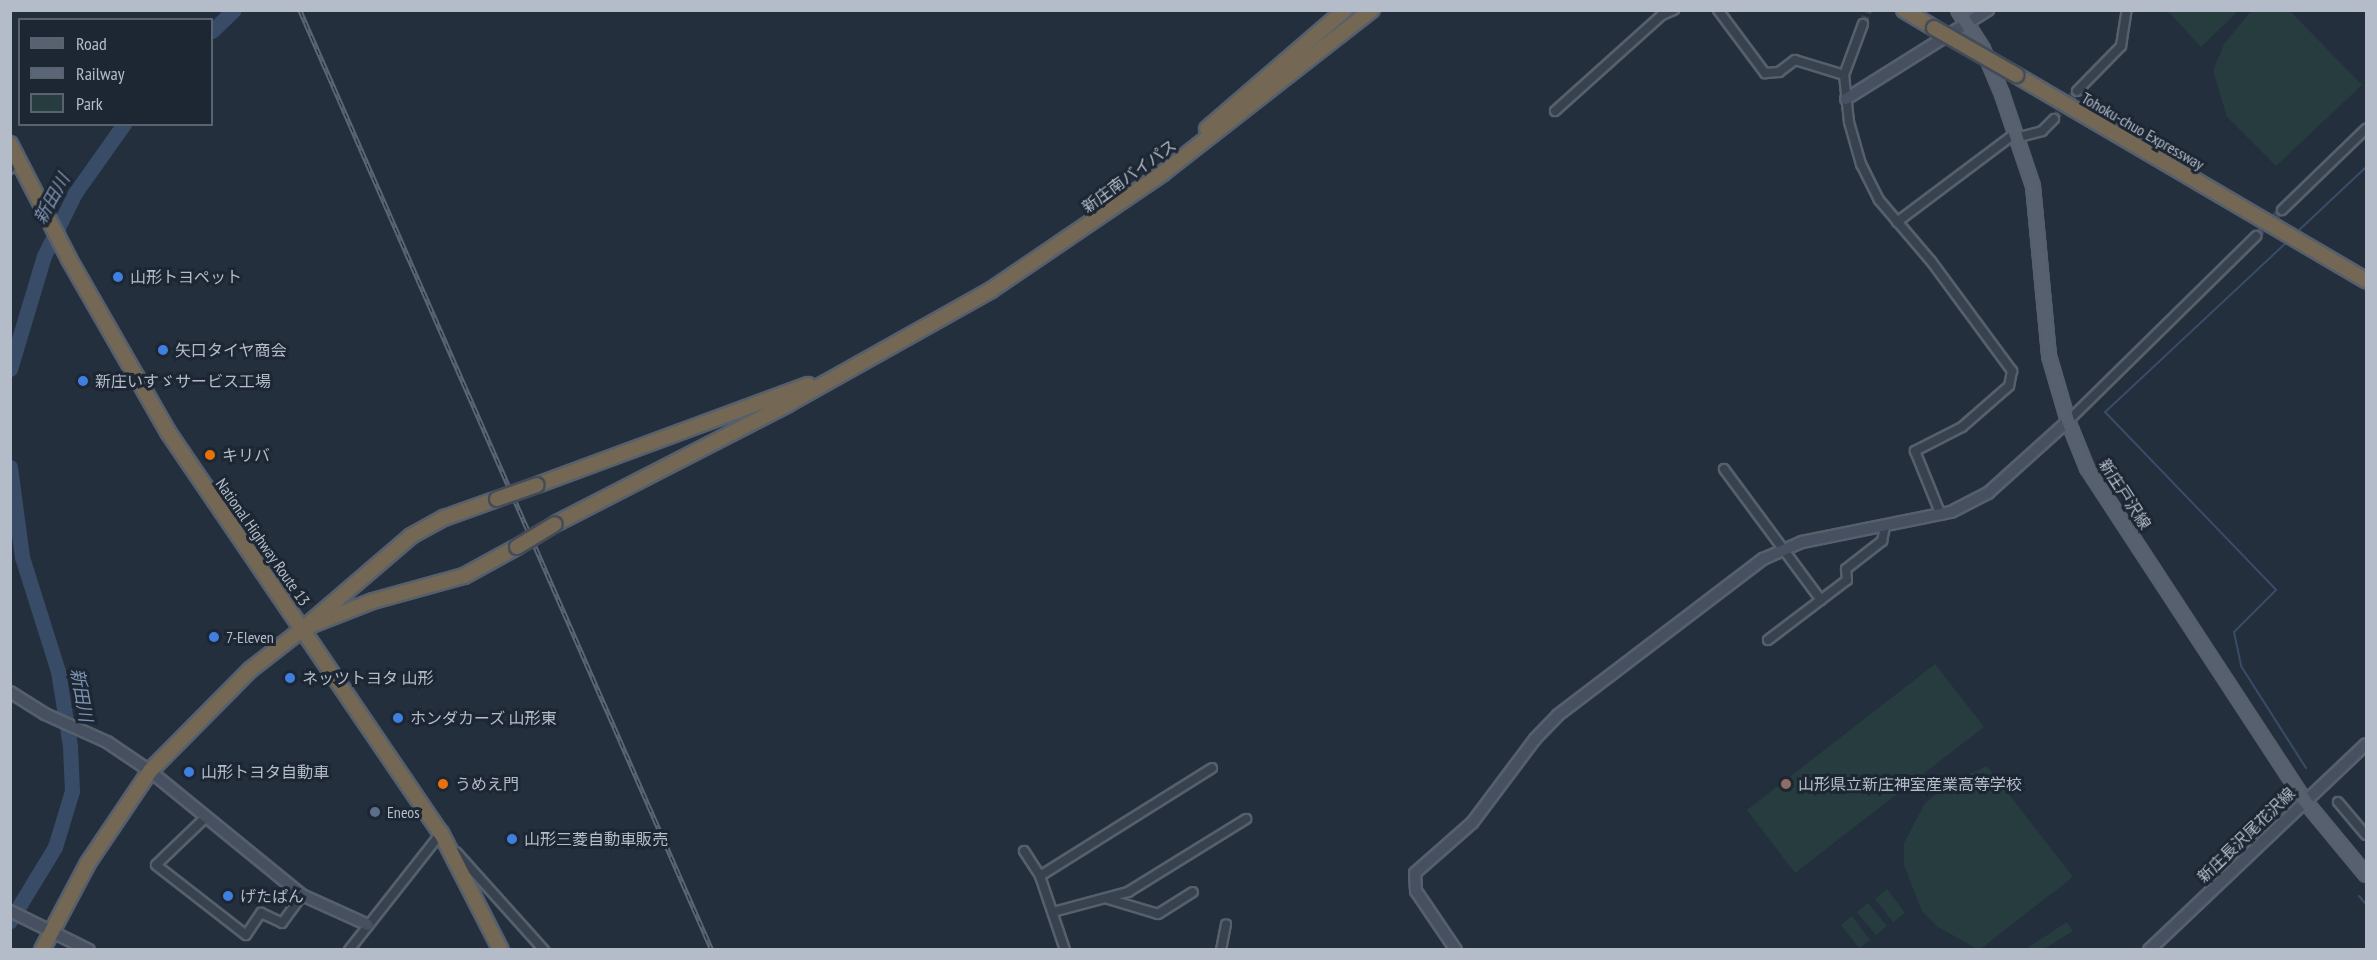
<!DOCTYPE html>
<html>
<head>
<meta charset="utf-8">
<style>
	body { margin:0 }
	#map { position:relative; width:2377px; height:960px; overflow:hidden; background:#242f3e; font-family:"PT Sans Narrow","Noto Sans JP",sans-serif }
	div>[style] { position:absolute }
	.green>* { inset:0; background:#263c3f }
	.stream>* { height:2px; margin:-1px; padding:0 1px; transform-origin:1px; border-radius:1px; background:#394c67 }
	.river>* { height:15px; margin:-7.5px; padding:0 7.5px; transform-origin:7.5px; border-radius:7.5px; background:#394c67 }
	.street-tunnel>* { height:8px; margin-top:-4px; transform-origin:0; background:repeating-linear-gradient(90deg,#3a4453 0 8px,transparent 0 12px) }
	.roads { filter:drop-shadow(2px 0 #565f6c) drop-shadow(-2px 0 #565f6c) drop-shadow(0 2px #565f6c) drop-shadow(0 -2px #565f6c) }
	.street>* { height:8px; margin:-4px; padding:0 4px; transform-origin:4px; border-radius:4px; background:#38414e }
	.secondary>* { height:10px; margin:-5px; padding:0 5px; transform-origin:5px; border-radius:5px; background:#465061 }
	.primary>* { height:12px; margin:-6px; padding:0 6px; transform-origin:6px; border-radius:6px; background:#56606e }
	.highway>* { height:14px; margin:-7px; padding:0 7px; transform-origin:7px; border-radius:7px; background:#746855 }
	.rail>* { height:4.5px; margin-top:-2.25px; transform-origin:0; background:repeating-linear-gradient(90deg,#1d2633 0 7px,#5a6575 0 14px); box-sizing:border-box; border-block:2px solid #5a6575 }
	.bridges { filter:drop-shadow(2px 0 #434c59) drop-shadow(-2px 0 #434c59) drop-shadow(0 2px #434c59) drop-shadow(0 -2px #434c59) }
	.highway-bridge>* { height:14px; margin:-7px; padding:0 7px; transform-origin:7px; border-radius:7px; background:#746855 }
	.dots>* { width:16px; height:16px; translate:-50% -50%; box-sizing:border-box; border:3px solid #1d2633; border-radius:50% }
	span { translate:-50% -50%; white-space:nowrap; text-align:center; line-height:1.15; -webkit-text-stroke:6px #1d2633; paint-order:stroke }
	.street-label { font-size:16px; color:#b4bcc9 }
	.poi-label { font-size:16px; color:#b4bcc9 }
	.left { translate:0 -50%; text-align:left }
	.water-label { font-size:18px; color:#7c92b1; font-style:italic }
	.frame { position:absolute; inset:0; border:12px solid #b4bcc9; pointer-events:none }
	.legend { position:absolute; left:18px; top:18px; width:195px; height:108px; box-sizing:border-box; background:#1d2633; border:2px solid #59626f; margin:0; padding:8px 10px; list-style:none; font-size:18px; color:#b4bcc9 }
	.legend li { display:flex; align-items:center; gap:12px; height:30px }
	.legend b { width:30px; border:2px solid #59626f }
</style>
</head>
<body>
<div id="map">
	<div class="green">
		<div style="clip-path:polygon(2167px 10px,2238px 10px,2238px 11px,2201px 47px)"></div>
		<div style="clip-path:polygon(2251px 11px,2290px 11px,2362px 85px,2276px 166px,2227px 117px,2213px 71px,2224px 44px)"></div>
		<div style="clip-path:polygon(1935px 664px,1984px 727px,1795px 873px,1747px 810px)"></div>
		<div style="clip-path:polygon(1987px 766px,2073px 877px,1979px 950px,1938px 927px,1922px 911px,1904px 865px,1904px 843px,1925px 803px,1949px 784px)"></div>
		<div style="clip-path:polygon(1887px 889px,1905px 913px,1893px 922px,1875px 899px)"></div>
		<div style="clip-path:polygon(1868px 903px,1887px 926px,1876px 935px,1857px 912px)"></div>
		<div style="clip-path:polygon(1852px 916px,1870px 940px,1859px 948px,1841px 925px)"></div>
		<div style="clip-path:polygon(2067px 922px,2073px 931px,2044px 949px,2026px 949px)"></div>
	</div>
	<div class="stream">
		<div style="left:2296px;top:233px;width:96px;rotate:-43.3deg"></div>
		<div style="left:2288px;top:241px;width:250px;rotate:136.9deg"></div>
		<div style="left:2105px;top:412px;width:247px;rotate:46.1deg"></div>
		<div style="left:2276px;top:590px;width:59px;rotate:135deg"></div>
		<div style="left:2234px;top:632px;width:35px;rotate:78deg"></div>
		<div style="left:2241px;top:666px;width:121px;rotate:57.5deg"></div>
		<div style="left:2359px;top:896px;width:11px;rotate:49deg"></div>
	</div>
	<div class="river">
		<div style="left:212px;top:31px;width:30px;rotate:-44deg"></div>
		<div style="left:10px;top:369px;width:118px;rotate:-73.3deg"></div>
		<div style="left:44px;top:256px;width:70px;rotate:-63.8deg"></div>
		<div style="left:75px;top:193px;width:85px;rotate:-54.6deg"></div>
		<div style="left:10px;top:467px;width:91px;rotate:82.4deg"></div>
		<div style="left:22px;top:557px;width:120px;rotate:72.5deg"></div>
		<div style="left:58px;top:671px;width:76px;rotate:80.9deg"></div>
		<div style="left:70px;top:746px;width:45px;rotate:87.5deg"></div>
		<div style="left:72px;top:791px;width:59px;rotate:106.9deg"></div>
		<div style="left:55px;top:847px;width:87px;rotate:121.3deg"></div>
	</div>
	<div class="street-tunnel">
		<div style="left:1863px;top:24px;width:15px;rotate:-70deg"></div>
		<div style="left:2054px;top:119px;width:36px;rotate:-51deg"></div>
		<div style="left:2256px;top:236px;width:37px;rotate:-45deg"></div>
	</div>
	<div class="roads">
		<div class="street">
			<div style="left:1718px;top:10px;width:79px;rotate:53.3deg"></div>
			<div style="left:1765px;top:73px;width:14px;rotate:-4deg"></div>
			<div style="left:1779px;top:72px;width:20px;rotate:-37deg"></div>
			<div style="left:1795px;top:60px;width:51px;rotate:17deg"></div>
			<div style="left:1863px;top:24px;width:54px;rotate:110.4deg"></div>
			<div style="left:1844px;top:75px;width:47px;rotate:83.9deg"></div>
			<div style="left:1849px;top:122px;width:44px;rotate:74.1deg"></div>
			<div style="left:1861px;top:164px;width:40px;rotate:63.4deg"></div>
			<div style="left:1879px;top:200px;width:80px;rotate:49.6deg"></div>
			<div style="left:1931px;top:261px;width:137px;rotate:53.6deg"></div>
			<div style="left:2012px;top:371px;width:15px;rotate:101deg"></div>
			<div style="left:2009px;top:386px;width:62px;rotate:138.9deg"></div>
			<div style="left:1962px;top:427px;width:53px;rotate:152.9deg"></div>
			<div style="left:1915px;top:451px;width:69px;rotate:67.9deg"></div>
			<div style="left:2077px;top:91px;width:63px;rotate:-45.6deg"></div>
			<div style="left:2121px;top:46px;width:36px;rotate:-81deg"></div>
			<div style="left:1555px;top:111px;width:144px;rotate:-41.9deg"></div>
			<div style="left:1662px;top:15px;width:13px;rotate:-23deg"></div>
			<div style="left:2016px;top:138px;width:27px;rotate:-15deg"></div>
			<div style="left:2042px;top:131px;width:17px;rotate:-45deg"></div>
			<div style="left:10px;top:169px;width:13px;rotate:-58deg"></div>
			<div style="left:2282px;top:210px;width:117px;rotate:-44deg"></div>
			<div style="left:1897px;top:222px;width:146px;rotate:-36.9deg"></div>
			<div style="left:2068px;top:421px;width:264px;rotate:-44.5deg"></div>
			<div style="left:1724px;top:469px;width:163px;rotate:53.5deg"></div>
			<div style="left:1768px;top:640px;width:99px;rotate:-37.2deg"></div>
			<div style="left:1847px;top:580px;width:11px;rotate:-95deg"></div>
			<div style="left:1846px;top:569px;width:46px;rotate:-37.9deg"></div>
			<div style="left:1882px;top:541px;width:14px;rotate:-78deg"></div>
			<div style="left:2338px;top:802px;width:43px;rotate:49.7deg"></div>
			<div style="left:206px;top:817px;width:69px;rotate:136.2deg"></div>
			<div style="left:156px;top:865px;width:114px;rotate:37.9deg"></div>
			<div style="left:246px;top:935px;width:27px;rotate:-56deg"></div>
			<div style="left:261px;top:913px;width:23px;rotate:25deg"></div>
			<div style="left:282px;top:923px;width:34px;rotate:-54deg"></div>
			<div style="left:1024px;top:851px;width:30px;rotate:57deg"></div>
			<div style="left:1040px;top:876px;width:78px;rotate:71.3deg"></div>
			<div style="left:456px;top:852px;width:132px;rotate:48.1deg"></div>
			<div style="left:1040px;top:876px;width:203px;rotate:-32.1deg"></div>
			<div style="left:1108px;top:899px;width:52px;rotate:16.7deg"></div>
			<div style="left:1158px;top:914px;width:41px;rotate:-32.2deg"></div>
			<div style="left:1053px;top:912px;width:78px;rotate:-14.9deg"></div>
			<div style="left:1128px;top:892px;width:139px;rotate:-31.7deg"></div>
			<div style="left:349px;top:950px;width:149px;rotate:-51.8deg"></div>
			<div style="left:1221px;top:950px;width:26px;rotate:-79deg"></div>
		</div>
		<div class="secondary">
			<div style="left:1846px;top:99px;width:168px;rotate:-32.1deg"></div>
			<div style="left:10px;top:692px;width:41px;rotate:32.2deg"></div>
			<div style="left:45px;top:714px;width:68px;rotate:24.3deg"></div>
			<div style="left:107px;top:742px;width:52px;rotate:34deg"></div>
			<div style="left:150px;top:771px;width:196px;rotate:39.2deg"></div>
			<div style="left:302px;top:895px;width:72px;rotate:24.4deg"></div>
			<div style="left:10px;top:911px;width:88px;rotate:26.3deg"></div>
			<div style="left:1456px;top:950px;width:71px;rotate:-124.1deg"></div>
			<div style="left:1416px;top:891px;width:18px;rotate:-93deg"></div>
			<div style="left:1415px;top:873px;width:76px;rotate:-41.3deg"></div>
			<div style="left:1472px;top:823px;width:105px;rotate:-53.1deg"></div>
			<div style="left:1535px;top:739px;width:33px;rotate:-46deg"></div>
			<div style="left:1558px;top:715px;width:258px;rotate:-37.3deg"></div>
			<div style="left:1763px;top:559px;width:43px;rotate:-23.6deg"></div>
			<div style="left:1802px;top:542px;width:152px;rotate:-11.4deg"></div>
			<div style="left:1951px;top:512px;width:42px;rotate:-27.2deg"></div>
			<div style="left:1988px;top:493px;width:108px;rotate:-42deg"></div>
			<div style="left:2149px;top:950px;width:299px;rotate:-43.5deg"></div>
		</div>
		<div class="primary">
			<div style="left:1958px;top:10px;width:46px;rotate:57.3deg"></div>
			<div style="left:1983px;top:49px;width:49px;rotate:67.1deg"></div>
			<div style="left:2002px;top:94px;width:97px;rotate:71.4deg"></div>
			<div style="left:2033px;top:186px;width:171px;rotate:84.6deg"></div>
			<div style="left:2049px;top:356px;width:68px;rotate:73.7deg"></div>
			<div style="left:2068px;top:421px;width:51px;rotate:68deg"></div>
			<div style="left:2087px;top:468px;width:397px;rotate:56.8deg"></div>
			<div style="left:2304px;top:800px;width:97px;rotate:50.4deg"></div>
		</div>
		<div class="highway">
			<div style="left:1904px;top:10px;width:35px;rotate:31deg"></div>
			<div style="left:2016px;top:75px;width:406px;rotate:30.4deg"></div>
			<div style="left:1207px;top:129px;width:182px;rotate:-40.8deg"></div>
			<div style="left:10px;top:144px;width:129px;rotate:62.8deg"></div>
			<div style="left:69px;top:259px;width:199px;rotate:60.2deg"></div>
			<div style="left:168px;top:432px;width:485px;rotate:55.8deg"></div>
			<div style="left:441px;top:833px;width:131px;rotate:62.9deg"></div>
			<div style="left:537px;top:485px;width:289px;rotate:-20.3deg"></div>
			<div style="left:555px;top:524px;width:262px;rotate:-27.2deg"></div>
			<div style="left:788px;top:404px;width:233px;rotate:-29.3deg"></div>
			<div style="left:991px;top:290px;width:208px;rotate:-34.2deg"></div>
			<div style="left:1163px;top:173px;width:265px;rotate:-38deg"></div>
			<div style="left:305px;top:627px;width:140px;rotate:-40.6deg"></div>
			<div style="left:411px;top:536px;width:38px;rotate:-29deg"></div>
			<div style="left:444px;top:518px;width:56px;rotate:-19.7deg"></div>
			<div style="left:42px;top:950px;width:98px;rotate:-62.1deg"></div>
			<div style="left:88px;top:863px;width:111px;rotate:-56deg"></div>
			<div style="left:150px;top:771px;width:142px;rotate:-45.3deg"></div>
			<div style="left:250px;top:670px;width:68px;rotate:-37.9deg"></div>
			<div style="left:304px;top:628px;width:74px;rotate:-21.4deg"></div>
			<div style="left:373px;top:601px;width:94px;rotate:-15.4deg"></div>
			<div style="left:464px;top:576px;width:60px;rotate:-28.7deg"></div>
		</div>
	</div>
	<div class="rail">
		<div style="left:300px;top:10px;width:1026px;rotate:66.33deg"></div>
	</div>
	<div class="bridges">
		<div class="highway-bridge">
			<div style="left:1934px;top:28px;width:95px;rotate:29.8deg"></div>
			<div style="left:497px;top:499px;width:42px;rotate:-19.3deg"></div>
			<div style="left:517px;top:547px;width:44px;rotate:-31.2deg"></div>
		</div>
	</div>
	<div class="dots">
		<div style="left:118px;top:277px;background:#3f7fe0"></div>
		<div style="left:163px;top:350px;background:#3f7fe0"></div>
		<div style="left:83px;top:381px;background:#3f7fe0"></div>
		<div style="left:210px;top:455px;background:#e8710a"></div>
		<div style="left:214px;top:637px;background:#3f7fe0"></div>
		<div style="left:290px;top:678px;background:#3f7fe0"></div>
		<div style="left:398px;top:718px;background:#3f7fe0"></div>
		<div style="left:189px;top:772px;background:#3f7fe0"></div>
		<div style="left:443px;top:784px;background:#e8710a"></div>
		<div style="left:1786px;top:784px;background:#8d6e63"></div>
		<div style="left:375px;top:812px;background:#5c6f8a"></div>
		<div style="left:512px;top:839px;background:#3f7fe0"></div>
		<div style="left:228px;top:896px;background:#3f7fe0"></div>
	</div>
	<div class="street-label">
		<span style="left:2143px;top:131px;rotate:30deg">Tohoku-chuo Expressway</span>
		<span style="left:1129px;top:176px;rotate:-36deg">新庄南バイパス</span>
		<span style="left:2125px;top:494px;rotate:57deg">新庄戸沢線</span>
		<span style="left:263px;top:542px;rotate:55deg">National Highway Route 13</span>
		<span style="left:2246px;top:835px;rotate:-44deg">新庄長沢尾花沢線</span>
	</div>
	<div class="poi-label">
		<span class="left" style="left:130px;top:277px">山形トヨペット</span>
		<span class="left" style="left:175px;top:350px">矢口タイヤ商会</span>
		<span class="left" style="left:95px;top:381px">新庄いすゞサービス工場</span>
		<span class="left" style="left:222px;top:455px">キリバ</span>
		<span class="left" style="left:226px;top:637px">7-Eleven</span>
		<span class="left" style="left:302px;top:678px">ネッツトヨタ 山形</span>
		<span class="left" style="left:410px;top:718px">ホンダカーズ 山形東</span>
		<span class="left" style="left:201px;top:772px">山形トヨタ自動車</span>
		<span class="left" style="left:455px;top:784px">うめえ門</span>
		<span class="left" style="left:1798px;top:784px">山形県立新庄神室産業高等学校</span>
		<span class="left" style="left:387px;top:812px">Eneos</span>
		<span class="left" style="left:524px;top:839px">山形三菱自動車販売</span>
		<span class="left" style="left:240px;top:896px">げたぱん</span>
	</div>
	<div class="water-label">
		<span style="left:52px;top:199px;rotate:-61deg">新田川</span>
		<span style="left:81px;top:695px;rotate:80deg">新田川</span>
	</div>
	<div class="frame"></div>
	<ul class="legend">
	<li><b style="height:8px;background:#56606e"></b>Road</li>
	<li><b style="height:8px;background:#5a6575"></b>Railway</li>
	<li><b style="height:16px;background:#263c3f"></b>Park</li>
	</ul>
</div>
</body>
</html>
